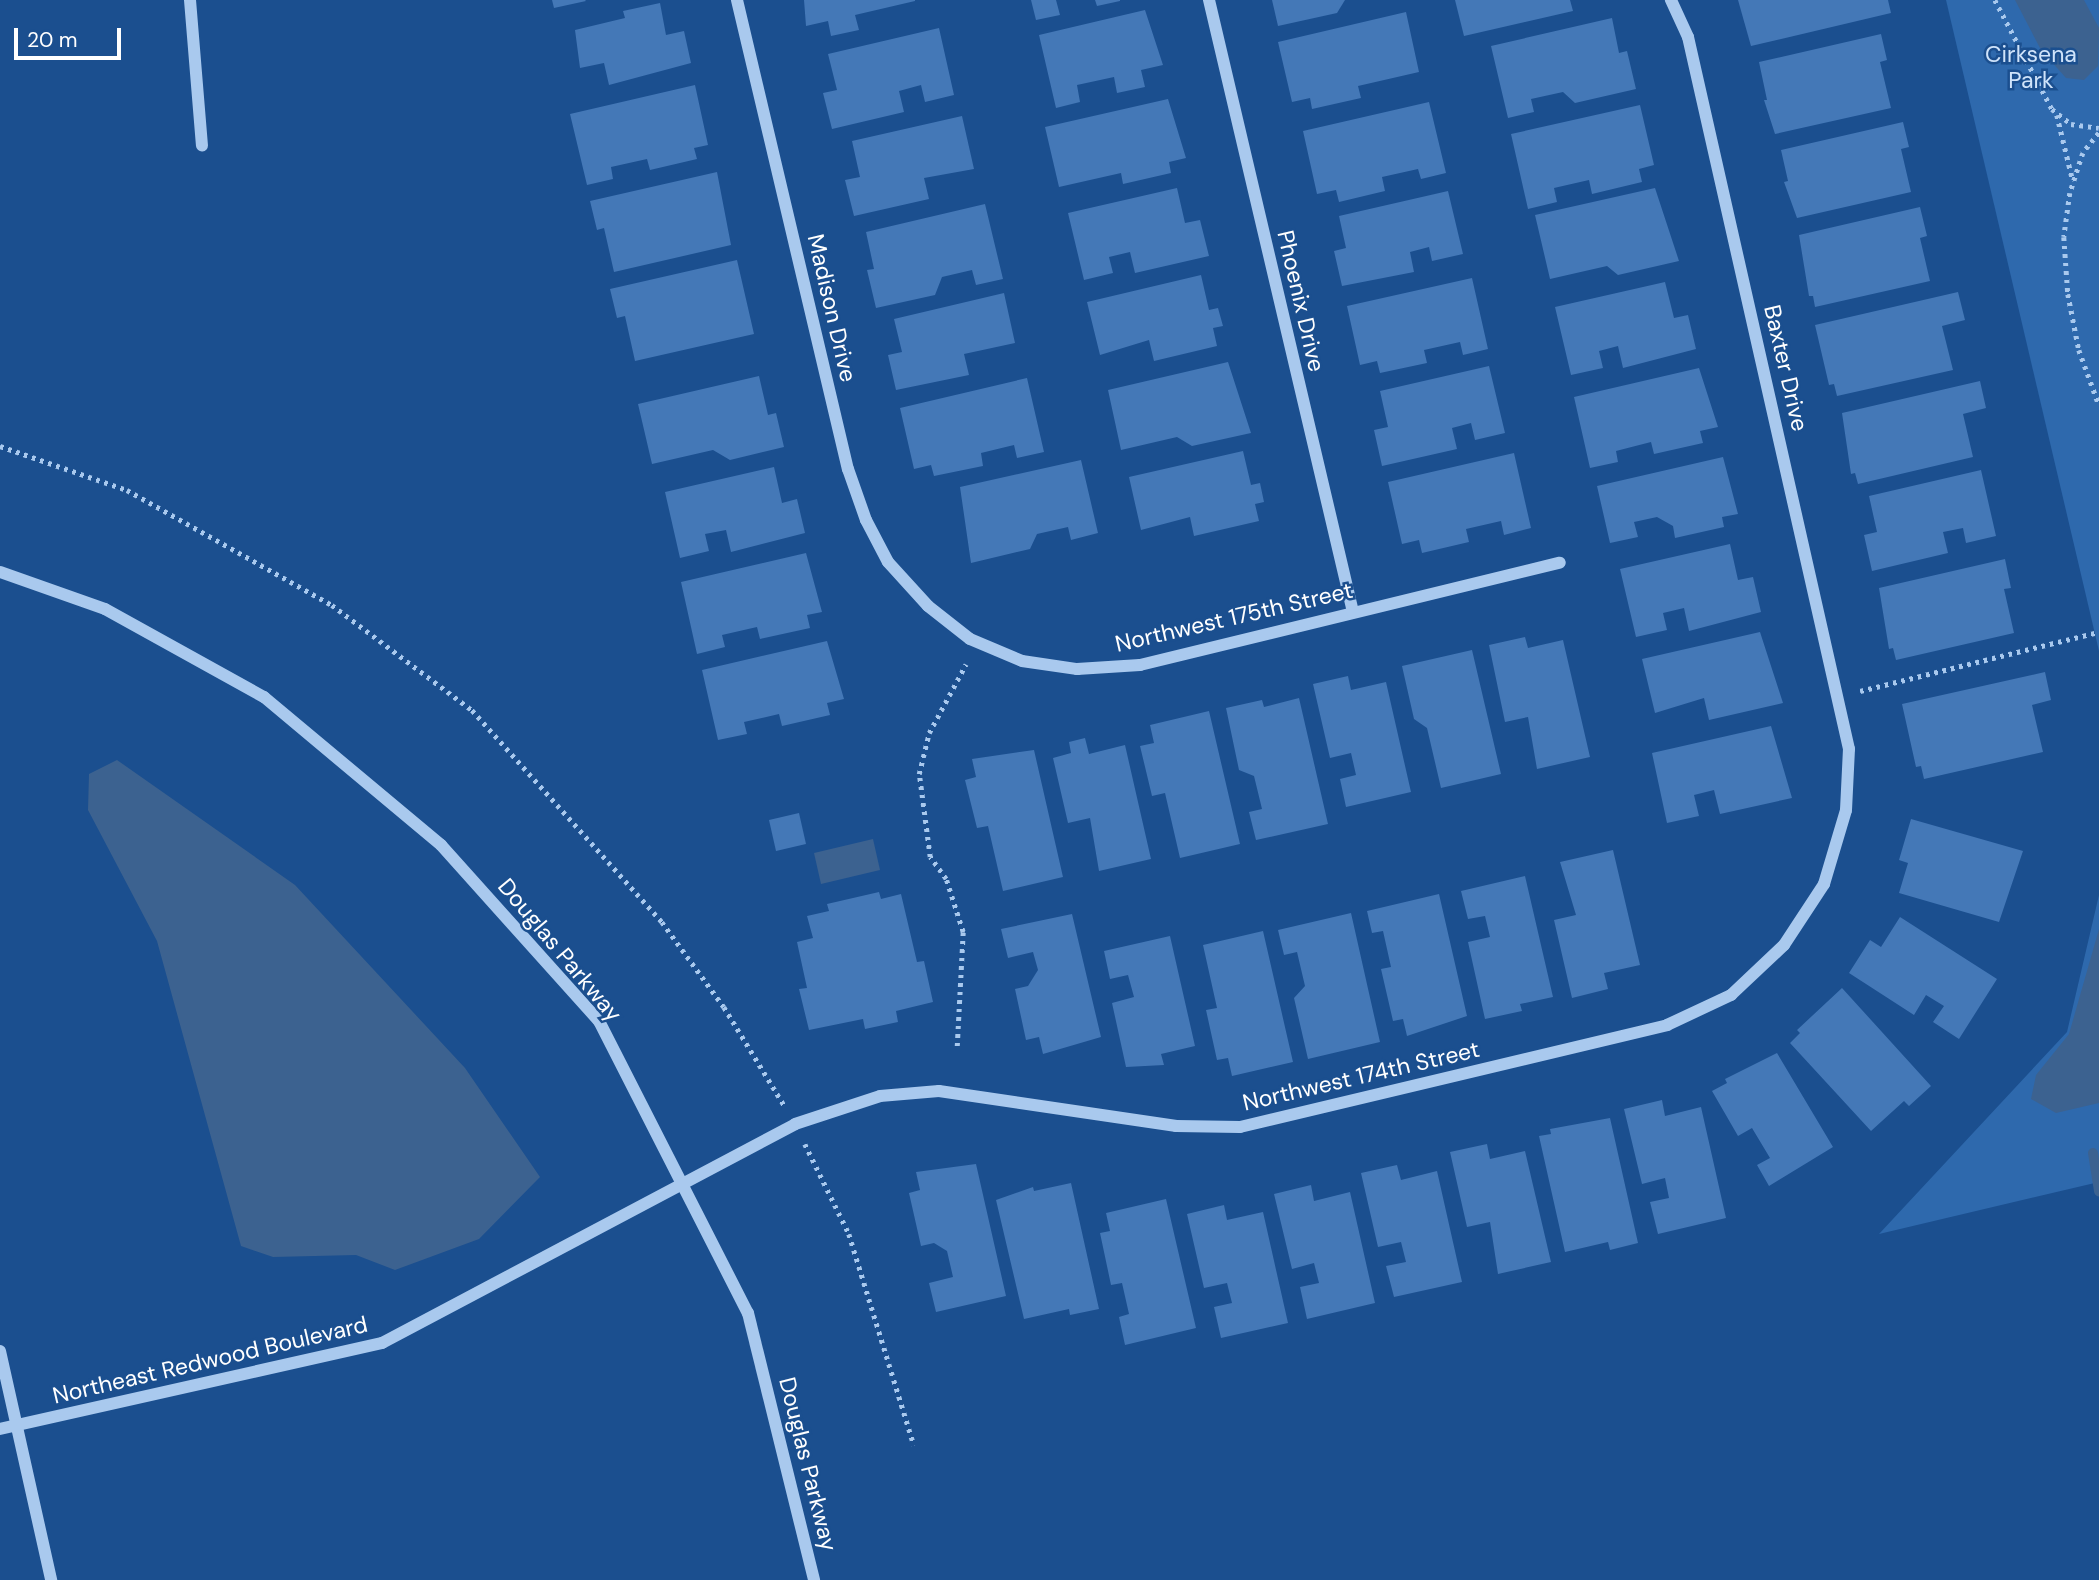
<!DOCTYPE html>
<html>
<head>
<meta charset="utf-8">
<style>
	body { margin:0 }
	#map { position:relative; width:2099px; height:1580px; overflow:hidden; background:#1b4f8f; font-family:"DM Sans",sans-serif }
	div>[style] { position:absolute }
	.green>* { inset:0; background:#2e69ad }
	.water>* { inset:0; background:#3c6290 }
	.stream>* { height:10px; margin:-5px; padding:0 5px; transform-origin:5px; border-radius:5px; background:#3c6290 }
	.building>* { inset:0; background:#4478b7 }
	.path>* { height:4.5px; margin-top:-2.25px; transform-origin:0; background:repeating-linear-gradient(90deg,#a9c9ee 0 3.5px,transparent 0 8.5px) }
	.minor>* { height:12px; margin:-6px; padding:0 6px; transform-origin:6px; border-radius:6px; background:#a9c9ee }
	span { translate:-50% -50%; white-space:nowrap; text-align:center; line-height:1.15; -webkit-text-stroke:5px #1b4f8f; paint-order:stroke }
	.park-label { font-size:23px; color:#cfe3fa }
	.street-label { font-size:23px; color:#fff }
	.scale { position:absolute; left:14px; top:28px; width:107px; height:32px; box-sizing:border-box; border:4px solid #fff; border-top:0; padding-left:9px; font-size:21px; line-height:24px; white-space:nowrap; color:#fff; -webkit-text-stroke:5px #1b4f8f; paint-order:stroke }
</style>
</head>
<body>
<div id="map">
	<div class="green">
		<div style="clip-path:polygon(1946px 0,2099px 0,2099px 651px)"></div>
		<div style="clip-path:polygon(2099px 895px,2099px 1182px,1879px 1234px,2067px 1032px)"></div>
	</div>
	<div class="water">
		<div style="clip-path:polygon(2015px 0,2084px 0,2099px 28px,2098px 66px,2084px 80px,2066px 78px,2041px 50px)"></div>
		<div style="clip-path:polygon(117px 760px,295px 885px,465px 1068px,540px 1177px,479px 1239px,395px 1270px,356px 1255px,273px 1257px,241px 1246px,157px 941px,88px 810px,89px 774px)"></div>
		<div style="clip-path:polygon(873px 839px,880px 870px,821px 884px,814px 853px)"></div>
		<div style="clip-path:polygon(2099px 929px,2099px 1103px,2056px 1113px,2031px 1099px,2036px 1075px,2069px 1034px)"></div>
	</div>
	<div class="stream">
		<div style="left:2093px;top:1153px;width:39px;rotate:81deg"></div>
	</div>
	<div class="building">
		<div style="clip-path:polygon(552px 0,585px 0,586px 1px,554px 8px)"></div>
		<div style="clip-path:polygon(804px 0,915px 0,915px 1px,855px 15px,859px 30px,831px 36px,828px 21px,806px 26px)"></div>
		<div style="clip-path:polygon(1031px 0,1056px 0,1060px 15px,1036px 20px)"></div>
		<div style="clip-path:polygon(1095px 0,1120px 0,1120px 1px,1097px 6px)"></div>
		<div style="clip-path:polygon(1272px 0,1345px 0,1337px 13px,1278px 26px)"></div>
		<div style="clip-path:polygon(1455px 0,1570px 0,1573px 11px,1464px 36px)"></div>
		<div style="clip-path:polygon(1738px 0,1888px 0,1891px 13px,1751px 46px)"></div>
		<div style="clip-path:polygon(660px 3px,666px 35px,684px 31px,691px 63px,609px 85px,604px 63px,580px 68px,575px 30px,625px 18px,623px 11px)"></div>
		<div style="clip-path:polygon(1145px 10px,1163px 65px,1141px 70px,1145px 87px,1117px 93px,1114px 77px,1077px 85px,1080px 102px,1056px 108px,1039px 35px)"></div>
		<div style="clip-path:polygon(1406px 12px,1419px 72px,1358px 86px,1361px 98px,1312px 109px,1310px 98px,1292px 102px,1278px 42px)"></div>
		<div style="clip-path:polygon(1612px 18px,1619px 53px,1627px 51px,1636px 89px,1575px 103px,1563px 92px,1531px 99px,1534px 112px,1508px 118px,1491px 46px)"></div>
		<div style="clip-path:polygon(939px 28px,954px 95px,925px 102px,921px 85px,899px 91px,904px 112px,832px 129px,823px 93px,837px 90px,828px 54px)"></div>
		<div style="clip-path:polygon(1881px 34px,1887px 60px,1880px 62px,1891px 108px,1775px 134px,1764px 100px,1767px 100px,1759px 62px)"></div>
		<div style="clip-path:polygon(695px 85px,708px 145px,694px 148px,697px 159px,650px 170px,647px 159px,611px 167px,613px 179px,587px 185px,570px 114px)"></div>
		<div style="clip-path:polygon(1168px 99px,1186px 158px,1169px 162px,1171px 173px,1123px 184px,1121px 173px,1059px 187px,1045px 127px)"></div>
		<div style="clip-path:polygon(1429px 102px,1446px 173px,1421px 179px,1418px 169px,1382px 177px,1385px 191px,1339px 202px,1336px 190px,1317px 194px,1303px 131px)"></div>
		<div style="clip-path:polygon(1640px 105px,1654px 165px,1639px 169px,1642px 182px,1592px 194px,1589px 180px,1554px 188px,1557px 202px,1528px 209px,1511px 134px)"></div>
		<div style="clip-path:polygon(962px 116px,974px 169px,924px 178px,929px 199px,854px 216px,845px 180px,860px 177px,852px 141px)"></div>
		<div style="clip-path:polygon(1903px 122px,1909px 147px,1901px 149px,1911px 192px,1797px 218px,1784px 182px,1788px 181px,1781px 150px)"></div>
		<div style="clip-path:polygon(717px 172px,731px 245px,614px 272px,604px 228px,597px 230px,590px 201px)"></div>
		<div style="clip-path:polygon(1177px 188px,1185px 223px,1200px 220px,1209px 256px,1135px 273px,1130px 252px,1109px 257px,1113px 273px,1084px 280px,1068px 213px)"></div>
		<div style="clip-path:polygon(1655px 188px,1679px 261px,1618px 275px,1607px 266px,1550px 279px,1535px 215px)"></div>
		<div style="clip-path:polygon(1448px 191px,1463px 254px,1432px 261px,1429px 247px,1410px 252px,1414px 272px,1342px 286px,1334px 251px,1346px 248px,1339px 216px)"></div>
		<div style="clip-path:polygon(985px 204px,1003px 279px,976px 285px,972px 270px,942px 277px,935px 295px,876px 308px,867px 270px,874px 269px,866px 232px)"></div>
		<div style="clip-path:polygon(1920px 207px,1927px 236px,1920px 238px,1930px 281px,1815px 307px,1813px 296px,1809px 296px,1799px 235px)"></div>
		<div style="clip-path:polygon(737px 260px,754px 334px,635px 361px,625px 316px,617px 318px,610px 289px)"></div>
		<div style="clip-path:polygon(1201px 275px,1209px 310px,1218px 308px,1223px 326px,1213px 328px,1217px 346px,1154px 361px,1149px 340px,1100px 355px,1087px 302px)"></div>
		<div style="clip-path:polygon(1472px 278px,1488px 349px,1463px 355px,1460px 342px,1424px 350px,1427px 363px,1380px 373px,1377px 361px,1360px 365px,1347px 306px)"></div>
		<div style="clip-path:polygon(1665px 282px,1674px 318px,1688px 315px,1696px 349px,1623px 368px,1618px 346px,1599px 351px,1603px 368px,1571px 375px,1555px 307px)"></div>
		<div style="clip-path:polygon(1958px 292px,1965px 320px,1942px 326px,1953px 370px,1837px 396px,1834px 384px,1829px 385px,1815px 325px)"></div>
		<div style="clip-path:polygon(1004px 293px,1015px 343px,964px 354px,969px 375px,896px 390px,888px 355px,902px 352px,894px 319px)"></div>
		<div style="clip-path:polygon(1228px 362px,1251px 433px,1192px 446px,1177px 437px,1121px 450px,1108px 390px)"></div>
		<div style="clip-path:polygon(1489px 366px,1505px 433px,1475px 440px,1471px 423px,1452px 428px,1457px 449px,1382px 466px,1374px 430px,1388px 427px,1380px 391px)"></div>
		<div style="clip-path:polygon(1699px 368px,1718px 427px,1700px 431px,1703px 443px,1654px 454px,1651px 442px,1616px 451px,1618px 462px,1590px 468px,1574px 397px)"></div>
		<div style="clip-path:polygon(759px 376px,768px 415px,776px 413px,784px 447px,730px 460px,713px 450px,652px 464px,638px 404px)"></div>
		<div style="clip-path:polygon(1027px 378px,1044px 452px,1017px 458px,1014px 445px,981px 453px,983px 466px,934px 476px,931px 465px,914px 469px,900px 408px)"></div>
		<div style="clip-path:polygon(1980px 381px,1986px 408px,1963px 414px,1973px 457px,1858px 484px,1855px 473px,1851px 474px,1842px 413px)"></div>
		<div style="clip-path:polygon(1243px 451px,1251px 485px,1260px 483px,1264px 502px,1255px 504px,1259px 521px,1194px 536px,1190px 517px,1141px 530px,1129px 477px)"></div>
		<div style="clip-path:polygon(1514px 453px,1531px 528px,1504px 535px,1501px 521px,1466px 529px,1469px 542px,1422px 553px,1419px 540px,1402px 544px,1388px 482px)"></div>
		<div style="clip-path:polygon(1723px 457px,1738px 514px,1722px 517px,1724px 527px,1675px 538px,1673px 526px,1657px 517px,1634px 522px,1638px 537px,1610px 543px,1597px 486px)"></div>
		<div style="clip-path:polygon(1081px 460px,1098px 533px,1071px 540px,1068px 527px,1037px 534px,1030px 549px,971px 563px,960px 487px)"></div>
		<div style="clip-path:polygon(774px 467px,782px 503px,797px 499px,805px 533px,731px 552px,726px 530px,705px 534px,709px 551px,680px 558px,665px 492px)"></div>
		<div style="clip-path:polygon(1981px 470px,1996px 536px,1966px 543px,1963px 528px,1943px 532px,1948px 553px,1872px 571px,1864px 535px,1877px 532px,1869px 496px)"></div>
		<div style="clip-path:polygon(1730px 544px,1738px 580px,1753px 577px,1761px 612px,1689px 631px,1684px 608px,1663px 613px,1667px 630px,1636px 637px,1620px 569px)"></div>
		<div style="clip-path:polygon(806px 553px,822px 612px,807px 615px,810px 628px,760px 639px,757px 627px,722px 635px,725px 647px,697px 654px,681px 582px)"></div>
		<div style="clip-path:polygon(2005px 559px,2011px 588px,2004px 589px,2014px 633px,1896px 660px,1893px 648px,1889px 649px,1879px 588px)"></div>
		<div style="clip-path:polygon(1760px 632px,1783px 703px,1709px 720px,1704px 698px,1655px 713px,1642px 659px)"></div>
		<div style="clip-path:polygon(1525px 637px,1528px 648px,1563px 640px,1590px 757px,1537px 769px,1528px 717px,1505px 722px,1489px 645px)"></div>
		<div style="clip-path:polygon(827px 641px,844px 699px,827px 703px,830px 715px,782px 726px,779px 714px,744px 722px,747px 734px,718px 740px,702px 670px)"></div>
		<div style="clip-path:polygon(1472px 650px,1501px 774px,1441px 788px,1427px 728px,1414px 719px,1402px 666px)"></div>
		<div style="clip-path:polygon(2045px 672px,2051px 700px,2032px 705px,2043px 752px,1924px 779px,1921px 766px,1916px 767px,1902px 704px)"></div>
		<div style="clip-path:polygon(1348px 676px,1351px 690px,1386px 682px,1411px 792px,1346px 807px,1340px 779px,1356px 775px,1351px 753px,1330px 758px,1313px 684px)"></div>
		<div style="clip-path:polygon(1299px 698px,1328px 824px,1256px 840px,1249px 812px,1262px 809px,1254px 776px,1239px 770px,1226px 708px,1262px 700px,1264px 707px)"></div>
		<div style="clip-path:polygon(1209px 711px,1240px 844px,1180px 858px,1165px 793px,1152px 796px,1140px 746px,1154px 743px,1150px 725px)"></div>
		<div style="clip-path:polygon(1771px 726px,1792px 798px,1720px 814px,1714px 790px,1694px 795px,1699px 816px,1667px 823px,1652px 753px)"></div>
		<div style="clip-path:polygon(1085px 738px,1089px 754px,1125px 745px,1151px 859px,1099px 871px,1090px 818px,1068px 823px,1053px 758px,1071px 753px,1069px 742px)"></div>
		<div style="clip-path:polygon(1034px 750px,1063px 877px,1003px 891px,988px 826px,977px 828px,965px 780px,976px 777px,972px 759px)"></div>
		<div style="clip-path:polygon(799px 813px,806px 844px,776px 851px,769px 820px)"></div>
		<div style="clip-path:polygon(1911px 819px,2023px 851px,1999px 922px,1899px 893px,1908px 863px,1899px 860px)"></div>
		<div style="clip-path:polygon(1613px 850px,1640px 965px,1604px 973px,1608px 989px,1572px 998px,1554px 920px,1576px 915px,1560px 862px)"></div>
		<div style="clip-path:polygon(1525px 876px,1553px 997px,1520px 1004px,1522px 1011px,1485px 1019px,1468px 942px,1490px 937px,1485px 916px,1468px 919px,1461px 891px)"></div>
		<div style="clip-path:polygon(879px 892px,881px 899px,901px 894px,917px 962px,924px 961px,933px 1002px,896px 1011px,898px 1022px,865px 1029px,863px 1019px,809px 1030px,799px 989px,807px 988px,797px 942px,813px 938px,807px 916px,829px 911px,827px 904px)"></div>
		<div style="clip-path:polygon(1439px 894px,1467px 1016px,1407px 1036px,1403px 1019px,1393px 1021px,1381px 969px,1391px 967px,1383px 931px,1372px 933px,1367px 911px)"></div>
		<div style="clip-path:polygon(1351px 913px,1380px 1042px,1308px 1059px,1294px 998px,1305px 986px,1297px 952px,1284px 955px,1278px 930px)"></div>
		<div style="clip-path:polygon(1072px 914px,1101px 1037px,1043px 1054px,1039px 1037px,1026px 1040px,1015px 989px,1028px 986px,1038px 970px,1033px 952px,1008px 958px,1001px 929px)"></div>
		<div style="clip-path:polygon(1900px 917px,1997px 979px,1959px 1039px,1933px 1022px,1944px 1006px,1926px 995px,1914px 1015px,1849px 973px,1870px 940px,1881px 947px)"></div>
		<div style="clip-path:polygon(1263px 931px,1293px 1062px,1232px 1076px,1228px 1058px,1217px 1060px,1206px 1010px,1217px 1008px,1203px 945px)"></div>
		<div style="clip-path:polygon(1170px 936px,1195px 1046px,1161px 1054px,1164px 1065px,1126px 1067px,1112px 1003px,1134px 997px,1128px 975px,1110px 979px,1104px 951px)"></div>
		<div style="clip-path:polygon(1842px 988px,1931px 1086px,1909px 1106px,1904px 1101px,1871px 1131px,1790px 1043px,1800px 1033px,1797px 1030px)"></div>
		<div style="clip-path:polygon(1777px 1053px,1833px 1147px,1769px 1186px,1757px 1165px,1770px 1158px,1752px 1128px,1738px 1136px,1712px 1091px,1727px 1083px,1725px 1079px)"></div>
		<div style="clip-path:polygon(1662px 1100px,1665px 1116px,1701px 1107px,1726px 1218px,1658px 1234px,1650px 1202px,1669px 1198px,1665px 1178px,1642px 1184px,1624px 1109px)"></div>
		<div style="clip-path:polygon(1610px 1118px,1638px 1243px,1610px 1250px,1608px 1242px,1565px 1252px,1539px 1136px,1551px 1134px,1550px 1129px)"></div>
		<div style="clip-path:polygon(1487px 1144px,1490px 1159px,1525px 1151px,1551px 1262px,1498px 1274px,1490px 1222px,1467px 1227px,1450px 1152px)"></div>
		<div style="clip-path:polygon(976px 1164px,1006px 1296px,936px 1312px,929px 1283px,953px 1277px,947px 1251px,934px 1243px,921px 1246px,909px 1193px,920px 1190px,916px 1172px)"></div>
		<div style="clip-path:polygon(1397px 1165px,1401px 1180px,1437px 1171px,1462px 1282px,1394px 1297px,1386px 1266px,1406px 1262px,1401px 1242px,1378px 1247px,1361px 1173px)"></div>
		<div style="clip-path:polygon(1071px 1183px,1099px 1309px,1070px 1315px,1069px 1309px,1024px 1319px,996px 1200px,1033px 1187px,1034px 1191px)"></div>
		<div style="clip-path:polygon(1311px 1185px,1314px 1201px,1350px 1192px,1375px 1303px,1307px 1319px,1300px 1287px,1319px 1283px,1314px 1263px,1292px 1269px,1274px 1194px)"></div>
		<div style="clip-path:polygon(1166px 1199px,1196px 1328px,1125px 1345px,1119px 1317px,1129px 1314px,1122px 1283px,1111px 1285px,1100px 1233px,1110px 1231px,1106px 1213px)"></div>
		<div style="clip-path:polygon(1224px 1205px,1227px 1220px,1263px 1212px,1288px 1323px,1221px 1338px,1214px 1307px,1232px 1303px,1227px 1283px,1204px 1288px,1187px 1214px)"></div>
	</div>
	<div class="path">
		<div style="left:1995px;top:0;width:123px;rotate:62.4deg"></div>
		<div style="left:2052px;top:109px;width:24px;rotate:38deg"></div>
		<div style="left:2071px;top:124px;width:28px;rotate:8deg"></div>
		<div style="left:2057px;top:115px;width:68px;rotate:76.4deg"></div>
		<div style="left:2099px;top:133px;width:26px;rotate:129deg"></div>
		<div style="left:2083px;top:153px;width:42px;rotate:108deg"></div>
		<div style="left:2070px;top:193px;width:44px;rotate:97.8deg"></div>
		<div style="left:2064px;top:237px;width:57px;rotate:86deg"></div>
		<div style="left:2068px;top:294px;width:57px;rotate:78.9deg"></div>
		<div style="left:2079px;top:350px;width:59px;rotate:70deg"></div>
		<div style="left:0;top:446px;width:134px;rotate:19.1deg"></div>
		<div style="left:127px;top:490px;width:235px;rotate:29.3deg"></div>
		<div style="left:332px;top:605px;width:175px;rotate:36.9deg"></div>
		<div style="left:472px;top:710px;width:285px;rotate:48.1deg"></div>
		<div style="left:662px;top:922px;width:105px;rotate:53.9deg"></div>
		<div style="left:724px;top:1007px;width:115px;rotate:58.5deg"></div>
		<div style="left:1860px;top:691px;width:246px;rotate:-13.9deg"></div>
		<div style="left:957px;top:1046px;width:114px;rotate:-87deg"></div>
		<div style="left:963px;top:932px;width:56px;rotate:-107.8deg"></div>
		<div style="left:946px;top:879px;width:27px;rotate:-126deg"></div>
		<div style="left:930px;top:857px;width:84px;rotate:-97.5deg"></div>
		<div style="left:919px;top:774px;width:42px;rotate:-76.3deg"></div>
		<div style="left:929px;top:733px;width:78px;rotate:-61.8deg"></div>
		<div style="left:805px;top:1144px;width:100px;rotate:63.9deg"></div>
		<div style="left:849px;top:1234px;width:221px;rotate:72.9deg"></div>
	</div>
	<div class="minor">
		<div style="left:190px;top:0;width:146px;rotate:85.3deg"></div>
		<div style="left:737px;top:0;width:482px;rotate:76.7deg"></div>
		<div style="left:848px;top:469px;width:54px;rotate:70.6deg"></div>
		<div style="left:866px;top:520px;width:47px;rotate:62.4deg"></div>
		<div style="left:888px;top:562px;width:59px;rotate:47.7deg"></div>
		<div style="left:928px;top:606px;width:53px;rotate:38.2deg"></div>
		<div style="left:970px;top:639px;width:56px;rotate:22.9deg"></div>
		<div style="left:1022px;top:661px;width:56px;rotate:8.3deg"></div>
		<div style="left:1077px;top:669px;width:63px;rotate:-3.6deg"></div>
		<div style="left:1140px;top:665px;width:432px;rotate:-13.7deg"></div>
		<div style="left:1209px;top:0;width:629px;rotate:76.76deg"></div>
		<div style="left:0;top:572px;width:111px;rotate:19.4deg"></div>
		<div style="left:105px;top:609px;width:182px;rotate:29deg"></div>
		<div style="left:264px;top:697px;width:231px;rotate:39.9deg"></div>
		<div style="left:441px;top:845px;width:237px;rotate:48.1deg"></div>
		<div style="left:599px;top:1021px;width:328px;rotate:63deg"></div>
		<div style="left:748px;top:1313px;width:275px;rotate:76.1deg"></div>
		<div style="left:0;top:1351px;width:235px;rotate:77.4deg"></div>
		<div style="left:0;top:1429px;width:392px;rotate:-12.7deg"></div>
		<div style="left:382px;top:1343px;width:467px;rotate:-27.9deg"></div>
		<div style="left:795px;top:1124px;width:89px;rotate:-18.2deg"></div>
		<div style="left:880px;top:1096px;width:59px;rotate:-4.8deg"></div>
		<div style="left:939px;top:1091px;width:240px;rotate:8.4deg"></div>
		<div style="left:1176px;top:1126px;width:64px;rotate:0.9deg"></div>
		<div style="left:1240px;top:1127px;width:439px;rotate:-13.4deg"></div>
		<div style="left:1667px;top:1025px;width:71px;rotate:-25.1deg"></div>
		<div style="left:1731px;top:995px;width:73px;rotate:-43.3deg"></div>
		<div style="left:1784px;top:945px;width:73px;rotate:-56.7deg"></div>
		<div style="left:1824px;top:884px;width:77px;rotate:-73.4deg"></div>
		<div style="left:1846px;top:810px;width:61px;rotate:-87.2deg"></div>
		<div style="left:1849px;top:749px;width:730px;rotate:-102.74deg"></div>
		<div style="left:1688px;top:37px;width:41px;rotate:-114.7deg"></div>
	</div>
	<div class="park-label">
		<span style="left:2031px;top:67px">Cirksena<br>Park</span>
	</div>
	<div class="street-label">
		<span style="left:1301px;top:301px;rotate:77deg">Phoenix Drive</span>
		<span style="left:832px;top:308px;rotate:77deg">Madison Drive</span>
		<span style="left:1786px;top:368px;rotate:77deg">Baxter Drive</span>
		<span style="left:1234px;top:617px;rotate:-13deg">Northwest 175th Street</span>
		<span style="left:560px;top:950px;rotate:50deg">Douglas Parkway</span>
		<span style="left:1361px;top:1076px;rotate:-13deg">Northwest 174th Street</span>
		<span style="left:210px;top:1360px;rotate:-13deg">Northeast Redwood Boulevard</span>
		<span style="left:808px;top:1464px;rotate:76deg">Douglas Parkway</span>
	</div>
	<div class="scale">20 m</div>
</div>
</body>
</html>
